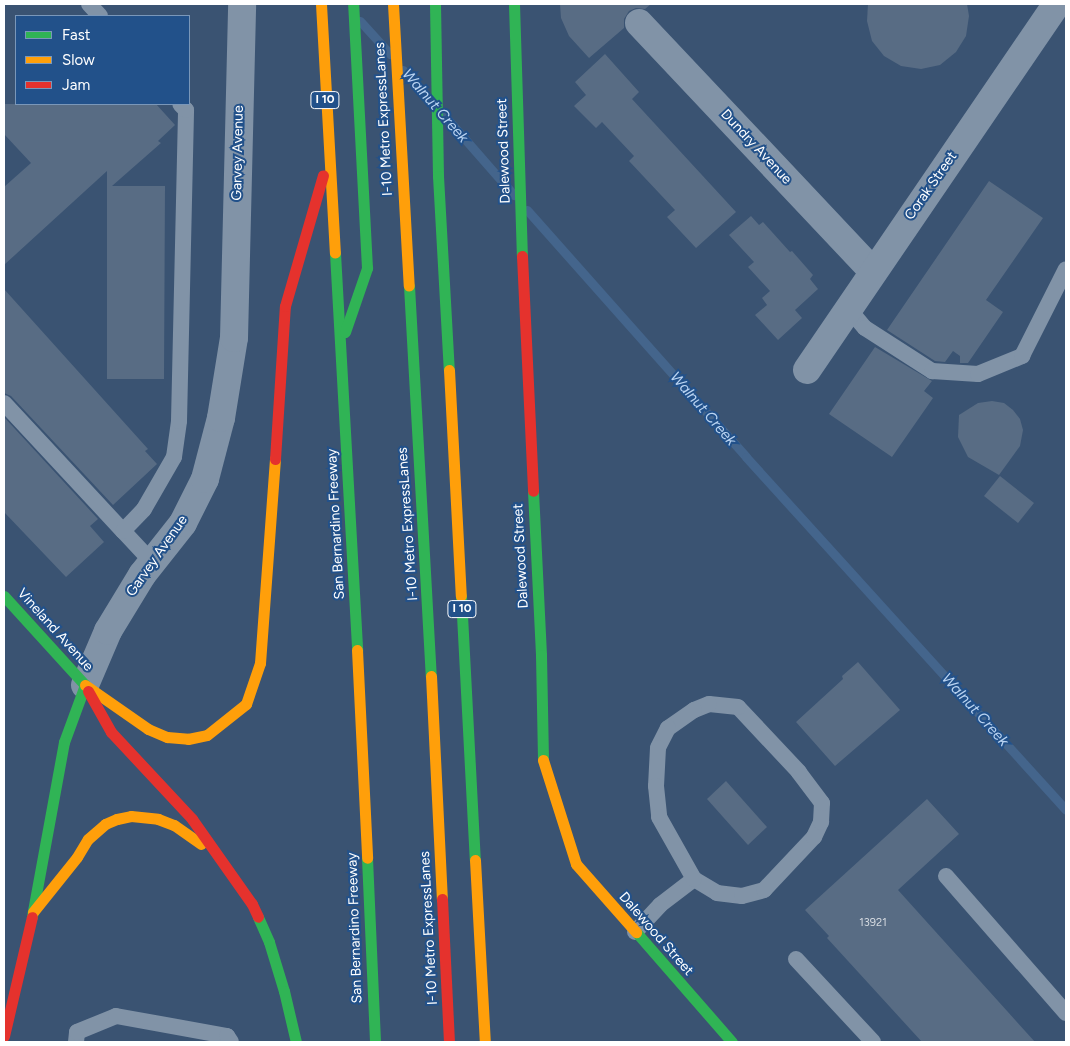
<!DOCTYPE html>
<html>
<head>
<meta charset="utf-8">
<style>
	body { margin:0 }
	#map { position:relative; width:1070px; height:1046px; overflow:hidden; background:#3a5372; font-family:Figtree,sans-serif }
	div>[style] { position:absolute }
	.stream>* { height:9px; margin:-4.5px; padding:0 4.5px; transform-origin:4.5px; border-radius:4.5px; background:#44658c }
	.building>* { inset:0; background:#586c84 }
	.lane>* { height:16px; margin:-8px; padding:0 8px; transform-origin:8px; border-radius:8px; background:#8193a7 }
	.street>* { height:28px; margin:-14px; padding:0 14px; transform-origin:14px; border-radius:14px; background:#8193a7 }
	.fast>* { height:11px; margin:-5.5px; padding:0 5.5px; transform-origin:5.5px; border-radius:5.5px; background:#30b455 }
	.slow>* { height:11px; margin:-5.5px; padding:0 5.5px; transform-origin:5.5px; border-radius:5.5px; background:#ff9f0a }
	.jam>* { height:11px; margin:-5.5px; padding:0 5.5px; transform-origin:5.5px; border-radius:5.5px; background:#e5322d }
	span { translate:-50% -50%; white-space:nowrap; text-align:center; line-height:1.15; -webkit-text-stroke:4px #22518a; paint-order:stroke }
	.number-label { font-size:11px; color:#d5dae0 }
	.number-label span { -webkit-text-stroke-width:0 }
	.shield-label span { padding:1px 4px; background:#22518a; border:1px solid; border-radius:4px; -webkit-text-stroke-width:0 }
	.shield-label { font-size:12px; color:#fff; font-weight:700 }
	.street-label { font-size:14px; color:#fff }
	.water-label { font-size:15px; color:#bad4f2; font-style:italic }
	.frame { position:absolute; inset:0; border:5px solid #fff; pointer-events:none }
	.legend { position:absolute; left:15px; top:15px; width:175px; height:90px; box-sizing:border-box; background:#22518a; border:1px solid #7a97b9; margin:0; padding:6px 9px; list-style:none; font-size:15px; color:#fff }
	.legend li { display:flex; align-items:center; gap:10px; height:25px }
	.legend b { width:25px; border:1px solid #7a97b9 }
</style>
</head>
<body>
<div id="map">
	<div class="stream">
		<div style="left:360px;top:21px;width:45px;rotate:47.7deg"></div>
		<div style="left:403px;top:70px;width:39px;rotate:48deg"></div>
		<div style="left:443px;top:114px;width:108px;rotate:48.8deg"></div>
		<div style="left:527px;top:210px;width:330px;rotate:48.4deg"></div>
		<div style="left:746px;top:457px;width:476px;rotate:47.8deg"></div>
	</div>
	<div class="building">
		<div style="clip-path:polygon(560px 4px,651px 4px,645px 9px,636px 8px,629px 11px,624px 19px,624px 28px,589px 58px,569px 36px,561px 18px)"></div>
		<div style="clip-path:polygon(868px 4px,967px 4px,969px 16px,966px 36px,956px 52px,940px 65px,921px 69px,901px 66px,884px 56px,872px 41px,867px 21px)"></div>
		<div style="clip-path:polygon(605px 54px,639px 92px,632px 99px,736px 212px,696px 248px,667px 217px,675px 210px,629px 161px,634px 156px,602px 122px,596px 128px,574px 106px,586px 95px,575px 82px)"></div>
		<div style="clip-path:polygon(4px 104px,156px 104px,175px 125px,158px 141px,161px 143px,112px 186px,165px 186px,164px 379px,107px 379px,107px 171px,4px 265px,4px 187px,31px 163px,4px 134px)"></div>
		<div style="clip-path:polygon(989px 181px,1043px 218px,986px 300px,1003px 312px,968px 363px,960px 363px,960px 356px,953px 351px,945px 362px,935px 361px,887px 330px)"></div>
		<div style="clip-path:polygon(751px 216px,759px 225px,763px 222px,790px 252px,792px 251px,813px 275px,810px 279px,818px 289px,795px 310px,802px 318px,778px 340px,755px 315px,767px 305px,762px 298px,770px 291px,748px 267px,754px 262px,729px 235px)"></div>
		<div style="clip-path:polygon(4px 289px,148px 449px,145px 451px,157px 464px,113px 505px,11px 396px,4px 393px)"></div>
		<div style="clip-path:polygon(875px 347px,932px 381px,924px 391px,933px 398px,892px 457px,829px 414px)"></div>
		<div style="clip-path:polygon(992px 401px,1004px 403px,1013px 410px,1020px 419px,1023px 430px,1020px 446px,999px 475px,968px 457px,958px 437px,959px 415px,978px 403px)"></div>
		<div style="clip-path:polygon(4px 417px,98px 519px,90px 526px,104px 542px,66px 577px,4px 512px)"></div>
		<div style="clip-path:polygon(1000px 476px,1034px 503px,1018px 523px,984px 496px)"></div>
		<div style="clip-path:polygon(858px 662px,900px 710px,835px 766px,796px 722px,843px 679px,842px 676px)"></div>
		<div style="clip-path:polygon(726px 781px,767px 827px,748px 845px,707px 799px)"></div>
		<div style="clip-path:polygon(927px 799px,959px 834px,898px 890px,1035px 1042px,922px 1042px,827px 938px,829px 936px,805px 910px)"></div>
	</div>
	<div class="lane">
		<div style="left:89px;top:4px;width:16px;rotate:47deg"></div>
		<div style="left:848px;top:308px;width:26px;rotate:50deg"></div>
		<div style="left:865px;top:328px;width:80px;rotate:32.7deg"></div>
		<div style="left:932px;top:371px;width:46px;rotate:3.7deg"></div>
		<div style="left:978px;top:374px;width:48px;rotate:-22.2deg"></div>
		<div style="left:1022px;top:356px;width:97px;rotate:-63.2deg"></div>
		<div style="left:4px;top:403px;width:175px;rotate:47.1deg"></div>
		<div style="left:152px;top:562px;width:42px;rotate:-133.1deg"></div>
		<div style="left:123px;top:531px;width:30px;rotate:-46deg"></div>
		<div style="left:144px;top:509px;width:60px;rotate:-60deg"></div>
		<div style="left:174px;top:457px;width:36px;rotate:-82deg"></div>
		<div style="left:179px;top:421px;width:311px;rotate:-88.7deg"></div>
		<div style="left:186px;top:110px;width:8px;rotate:-135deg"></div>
		<div style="left:946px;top:876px;width:182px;rotate:48.8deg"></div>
		<div style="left:635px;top:932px;width:37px;rotate:-47deg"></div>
		<div style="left:660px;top:905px;width:43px;rotate:-37.4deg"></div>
		<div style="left:694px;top:879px;width:27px;rotate:31deg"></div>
		<div style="left:717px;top:893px;width:25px;rotate:7deg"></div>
		<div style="left:742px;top:896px;width:23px;rotate:-15deg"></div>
		<div style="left:764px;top:890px;width:73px;rotate:-46.7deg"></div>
		<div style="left:814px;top:837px;width:17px;rotate:-65deg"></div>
		<div style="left:821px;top:822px;width:19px;rotate:-87deg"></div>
		<div style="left:822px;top:803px;width:39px;rotate:-127deg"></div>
		<div style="left:799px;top:772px;width:89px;rotate:-133.2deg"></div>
		<div style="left:738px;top:707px;width:29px;rotate:-174deg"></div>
		<div style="left:709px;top:704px;width:16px;rotate:158deg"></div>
		<div style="left:694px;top:710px;width:32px;rotate:145deg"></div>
		<div style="left:668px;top:728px;width:22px;rotate:117deg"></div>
		<div style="left:658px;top:748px;width:38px;rotate:93deg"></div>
		<div style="left:656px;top:786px;width:31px;rotate:84deg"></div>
		<div style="left:659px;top:817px;width:71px;rotate:60.6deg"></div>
		<div style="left:796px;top:959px;width:113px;rotate:47.1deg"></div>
		<div style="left:76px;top:1042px;width:10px;rotate:-84deg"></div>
		<div style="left:77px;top:1032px;width:42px;rotate:-22.3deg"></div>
		<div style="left:116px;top:1016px;width:113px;rotate:10.2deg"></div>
		<div style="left:227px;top:1036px;width:7px;rotate:56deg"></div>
	</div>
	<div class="street">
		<div style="left:639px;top:23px;width:341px;rotate:46.7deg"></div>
		<div style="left:807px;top:370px;width:443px;rotate:-55.7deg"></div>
		<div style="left:85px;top:685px;width:59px;rotate:-66.9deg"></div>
		<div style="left:108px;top:631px;width:66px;rotate:-58.7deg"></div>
		<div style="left:142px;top:575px;width:66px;rotate:-51.7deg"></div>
		<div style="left:183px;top:523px;width:49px;rotate:-63.4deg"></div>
		<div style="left:205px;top:479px;width:63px;rotate:-75.3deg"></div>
		<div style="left:221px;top:418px;width:81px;rotate:-80.8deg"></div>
		<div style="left:234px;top:338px;width:334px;rotate:-88.6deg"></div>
	</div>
	<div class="fast">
		<div style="left:435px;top:4px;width:172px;rotate:89deg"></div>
		<div style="left:438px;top:176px;width:194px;rotate:86.8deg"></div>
		<div style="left:514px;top:4px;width:252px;rotate:88.2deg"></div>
		<div style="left:335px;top:253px;width:398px;rotate:86.8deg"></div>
		<div style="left:409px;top:286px;width:391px;rotate:86.8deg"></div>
		<div style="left:345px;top:332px;width:68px;rotate:-71deg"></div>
		<div style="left:367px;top:268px;width:264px;rotate:-93deg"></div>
		<div style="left:533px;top:491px;width:164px;rotate:87.2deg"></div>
		<div style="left:541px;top:655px;width:105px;rotate:88.9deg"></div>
		<div style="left:4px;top:596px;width:120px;rotate:47.7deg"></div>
		<div style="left:85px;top:685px;width:61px;rotate:110.2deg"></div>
		<div style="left:64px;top:742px;width:178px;rotate:100.4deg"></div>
		<div style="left:461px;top:596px;width:264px;rotate:87deg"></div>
		<div style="left:367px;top:858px;width:184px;rotate:87.5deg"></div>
		<div style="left:258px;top:917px;width:27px;rotate:66deg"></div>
		<div style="left:269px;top:942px;width:51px;rotate:73deg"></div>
		<div style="left:284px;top:991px;width:52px;rotate:76.8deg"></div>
		<div style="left:636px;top:932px;width:146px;rotate:48.9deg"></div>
	</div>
	<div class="slow">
		<div style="left:321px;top:4px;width:249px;rotate:86.8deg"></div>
		<div style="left:393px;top:4px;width:282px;rotate:86.8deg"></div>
		<div style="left:449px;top:370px;width:226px;rotate:87deg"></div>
		<div style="left:357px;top:650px;width:208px;rotate:87.2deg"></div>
		<div style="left:431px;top:676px;width:223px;rotate:87.2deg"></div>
		<div style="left:85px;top:685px;width:77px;rotate:34.9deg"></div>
		<div style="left:148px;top:729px;width:21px;rotate:23deg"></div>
		<div style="left:167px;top:737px;width:21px;rotate:5deg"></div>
		<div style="left:188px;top:739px;width:19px;rotate:-12deg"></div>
		<div style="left:207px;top:735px;width:50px;rotate:-38.5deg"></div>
		<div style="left:246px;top:704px;width:43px;rotate:-71.1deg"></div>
		<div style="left:260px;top:663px;width:205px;rotate:-85.8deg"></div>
		<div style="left:543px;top:760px;width:109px;rotate:72.4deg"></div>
		<div style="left:576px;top:864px;width:91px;rotate:48.6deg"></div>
		<div style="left:475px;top:860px;width:182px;rotate:86.9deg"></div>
		<div style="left:33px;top:912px;width:70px;rotate:-51.3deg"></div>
		<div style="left:77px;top:857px;width:21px;rotate:-59deg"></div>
		<div style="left:88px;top:839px;width:23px;rotate:-41deg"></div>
		<div style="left:105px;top:824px;width:13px;rotate:-23deg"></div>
		<div style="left:117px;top:819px;width:14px;rotate:-12deg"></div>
		<div style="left:131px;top:816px;width:27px;rotate:6deg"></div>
		<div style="left:158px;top:819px;width:17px;rotate:21deg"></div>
		<div style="left:174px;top:825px;width:33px;rotate:35deg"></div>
	</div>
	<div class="jam">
		<div style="left:522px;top:256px;width:235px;rotate:87.3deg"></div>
		<div style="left:275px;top:459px;width:153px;rotate:-86.3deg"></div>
		<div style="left:285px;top:306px;width:136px;rotate:-73.8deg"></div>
		<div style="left:88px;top:691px;width:47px;rotate:60.7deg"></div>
		<div style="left:111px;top:732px;width:119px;rotate:47deg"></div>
		<div style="left:192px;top:819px;width:104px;rotate:54.8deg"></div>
		<div style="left:252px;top:904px;width:14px;rotate:65deg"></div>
		<div style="left:442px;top:899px;width:143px;rotate:87.2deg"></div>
		<div style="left:4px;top:1036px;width:122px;rotate:-76.8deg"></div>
	</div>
	<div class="number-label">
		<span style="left:873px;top:923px">13921</span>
	</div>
	<div class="shield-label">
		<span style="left:325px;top:100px">I 10</span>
		<span style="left:462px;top:609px">I 10</span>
	</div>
	<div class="street-label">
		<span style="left:384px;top:119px;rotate:-93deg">I-10 Metro ExpressLanes</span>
		<span style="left:756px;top:147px;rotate:47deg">Dundry Avenue</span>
		<span style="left:504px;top:151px;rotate:-92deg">Dalewood Street</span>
		<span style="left:238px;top:153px;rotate:-89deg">Garvey Avenue</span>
		<span style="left:931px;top:186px;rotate:-55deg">Corak Street</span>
		<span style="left:336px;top:524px;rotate:-93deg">San Bernardino Freeway</span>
		<span style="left:408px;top:524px;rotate:-94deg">I-10 Metro ExpressLanes</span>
		<span style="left:157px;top:556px;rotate:-55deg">Garvey Avenue</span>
		<span style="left:521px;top:556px;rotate:-93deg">Dalewood Street</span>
		<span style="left:55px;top:630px;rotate:48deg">Vineland Avenue</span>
		<span style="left:355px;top:928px;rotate:-92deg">San Bernardino Freeway</span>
		<span style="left:429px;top:928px;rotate:-93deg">I-10 Metro ExpressLanes</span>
		<span style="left:656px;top:934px;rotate:49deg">Dalewood Street</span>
	</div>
	<div class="water-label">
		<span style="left:435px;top:106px;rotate:49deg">Walnut Creek</span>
		<span style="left:703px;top:409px;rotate:49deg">Walnut Creek</span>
		<span style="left:975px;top:710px;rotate:48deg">Walnut Creek</span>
	</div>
	<div class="frame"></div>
	<ul class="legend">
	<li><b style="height:6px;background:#30b455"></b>Fast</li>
	<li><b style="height:6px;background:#ff9f0a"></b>Slow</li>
	<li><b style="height:6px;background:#e5322d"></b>Jam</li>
	</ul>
</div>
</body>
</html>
